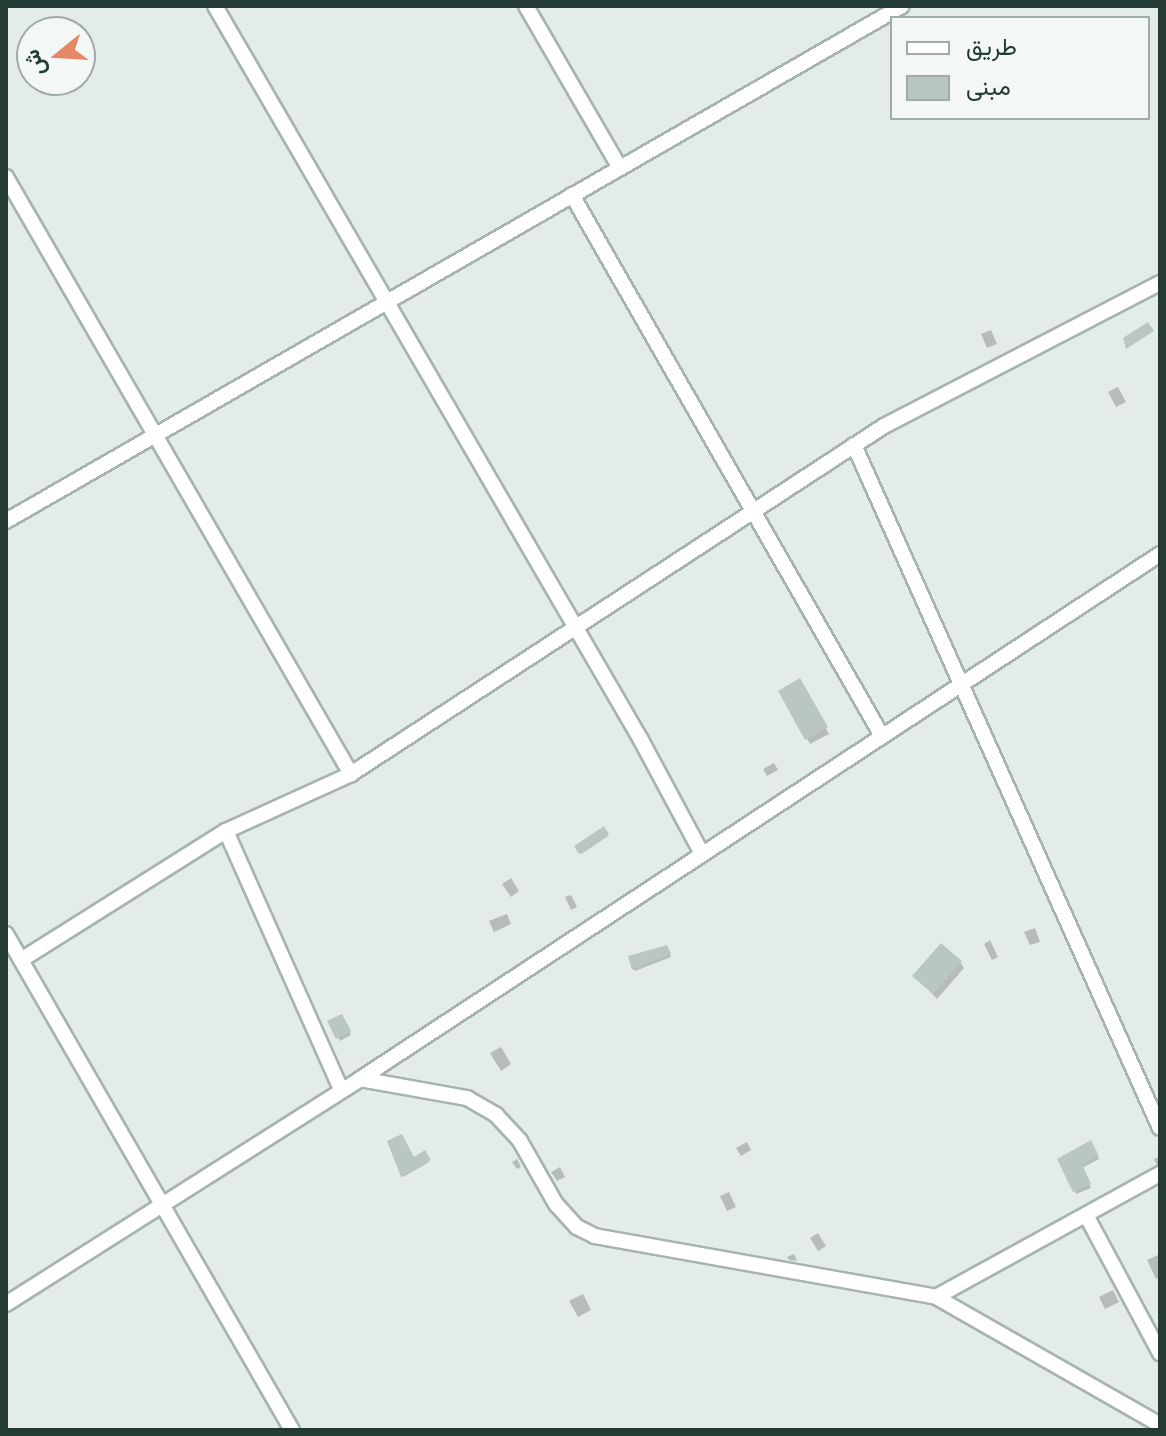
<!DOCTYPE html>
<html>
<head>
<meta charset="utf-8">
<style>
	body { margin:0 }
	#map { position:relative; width:1166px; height:1436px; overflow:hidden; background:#e3ece8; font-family:Poppins,Vazirmatn,sans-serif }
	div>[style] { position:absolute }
	.shadow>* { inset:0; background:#0003 }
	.building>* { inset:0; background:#b9c6c1 }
	.roads { filter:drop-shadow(2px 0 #a6b3af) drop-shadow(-2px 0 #a6b3af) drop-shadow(0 2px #a6b3af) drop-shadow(0 -2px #a6b3af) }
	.street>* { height:14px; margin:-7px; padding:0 7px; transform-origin:7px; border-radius:7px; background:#fff }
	span { translate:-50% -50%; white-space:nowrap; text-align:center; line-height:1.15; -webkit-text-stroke:8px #f3f8f6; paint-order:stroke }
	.frame { position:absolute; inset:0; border:8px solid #243b35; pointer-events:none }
	.legend { position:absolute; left:890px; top:16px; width:260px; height:104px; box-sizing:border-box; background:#f3f8f6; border:2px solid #a0aca9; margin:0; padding:10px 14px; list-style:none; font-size:24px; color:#243b35 }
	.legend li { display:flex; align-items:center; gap:16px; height:40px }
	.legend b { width:40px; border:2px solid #a0aca9 }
	.north { position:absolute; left:16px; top:16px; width:80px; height:80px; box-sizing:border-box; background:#f3f8f6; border:2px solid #a0aca9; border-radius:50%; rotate:252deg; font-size:22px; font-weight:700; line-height:32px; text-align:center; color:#243b35 }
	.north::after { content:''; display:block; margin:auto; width:28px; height:36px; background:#e58867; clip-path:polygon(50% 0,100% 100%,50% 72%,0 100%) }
</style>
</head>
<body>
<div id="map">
	<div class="shadow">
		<div style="clip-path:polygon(991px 330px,997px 344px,987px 348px,981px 334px)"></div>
		<div style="clip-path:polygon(1118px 387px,1126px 402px,1116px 407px,1108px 392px)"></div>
		<div style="clip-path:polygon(799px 681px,829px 734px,810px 744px,780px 692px)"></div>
		<div style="clip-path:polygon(774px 763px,778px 770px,767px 776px,763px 769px)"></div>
		<div style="clip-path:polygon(604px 829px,608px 836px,581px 854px,577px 846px)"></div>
		<div style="clip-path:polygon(511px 878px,519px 891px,511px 897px,502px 884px)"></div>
		<div style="clip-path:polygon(571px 895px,577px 907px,571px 910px,565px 897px)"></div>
		<div style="clip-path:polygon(507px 914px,511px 924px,494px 932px,489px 921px)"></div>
		<div style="clip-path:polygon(1035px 928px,1040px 942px,1030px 945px,1024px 932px)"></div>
		<div style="clip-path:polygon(990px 940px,998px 957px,992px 960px,984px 944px)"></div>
		<div style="clip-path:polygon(666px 947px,671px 957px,635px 971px,634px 969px)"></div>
		<div style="clip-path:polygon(960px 962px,964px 968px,937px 999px,915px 976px)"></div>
		<div style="clip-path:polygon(341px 1016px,351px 1035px,340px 1041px,330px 1022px)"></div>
		<div style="clip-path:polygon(501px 1047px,511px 1064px,501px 1071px,490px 1053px)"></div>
		<div style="clip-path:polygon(390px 1142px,413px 1160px,424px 1153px,429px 1162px,403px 1177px)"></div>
		<div style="clip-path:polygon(747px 1142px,751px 1150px,741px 1156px,736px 1148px)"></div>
		<div style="clip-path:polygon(1091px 1143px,1099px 1159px,1082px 1168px,1091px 1188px,1076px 1194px,1059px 1160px)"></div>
		<div style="clip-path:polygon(1160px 1157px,1160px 1166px,1157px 1166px,1154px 1159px)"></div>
		<div style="clip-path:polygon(517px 1159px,521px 1167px,517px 1169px,512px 1162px)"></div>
		<div style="clip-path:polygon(560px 1167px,565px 1177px,557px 1181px,551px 1172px)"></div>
		<div style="clip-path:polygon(729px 1192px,736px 1207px,727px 1211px,720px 1196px)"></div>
		<div style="clip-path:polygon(818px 1233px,826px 1246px,818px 1251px,810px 1238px)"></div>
		<div style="clip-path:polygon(794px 1254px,797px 1261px,789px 1260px,787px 1257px)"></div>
		<div style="clip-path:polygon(1160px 1254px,1160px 1277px,1156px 1279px,1147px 1260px)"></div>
		<div style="clip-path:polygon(1113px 1290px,1119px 1302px,1105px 1309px,1099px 1297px)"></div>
		<div style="clip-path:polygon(583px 1294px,591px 1310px,578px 1317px,569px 1301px)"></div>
	</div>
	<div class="building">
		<div style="clip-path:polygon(1148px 322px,1154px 331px,1126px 349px,1123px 338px)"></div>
		<div style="clip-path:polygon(800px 678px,828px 727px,805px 740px,778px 691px)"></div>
		<div style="clip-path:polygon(604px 826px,609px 834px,579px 854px,574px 846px)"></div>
		<div style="clip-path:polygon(941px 943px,962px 961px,933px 994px,912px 976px)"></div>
		<div style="clip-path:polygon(667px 945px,671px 954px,632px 970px,628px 956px)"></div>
		<div style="clip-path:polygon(342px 1014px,351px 1031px,336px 1039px,327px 1021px)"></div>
		<div style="clip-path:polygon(402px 1134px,414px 1157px,425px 1150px,431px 1160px,401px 1177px,387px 1141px)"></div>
		<div style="clip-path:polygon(1091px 1140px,1099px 1156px,1082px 1164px,1091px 1184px,1073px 1192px,1057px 1159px)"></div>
	</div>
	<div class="roads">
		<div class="street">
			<div style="left:215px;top:6px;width:849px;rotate:59.87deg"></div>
			<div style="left:641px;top:740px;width:129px;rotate:61.8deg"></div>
			<div style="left:526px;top:6px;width:187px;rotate:59.9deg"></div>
			<div style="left:6px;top:177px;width:690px;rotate:59.98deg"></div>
			<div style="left:572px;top:195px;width:624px;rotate:60.19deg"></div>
			<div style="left:854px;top:445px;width:748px;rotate:65.87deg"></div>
			<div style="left:6px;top:521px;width:1033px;rotate:-29.89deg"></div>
			<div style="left:226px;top:831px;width:282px;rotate:66deg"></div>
			<div style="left:6px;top:934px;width:573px;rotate:60.03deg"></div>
			<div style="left:21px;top:960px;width:242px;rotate:-32.2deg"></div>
			<div style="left:226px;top:831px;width:137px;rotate:-24.5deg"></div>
			<div style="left:351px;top:774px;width:637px;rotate:-33.14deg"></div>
			<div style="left:884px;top:426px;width:311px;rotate:-27.4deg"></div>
			<div style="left:360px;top:1079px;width:109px;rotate:10.1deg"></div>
			<div style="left:467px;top:1098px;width:34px;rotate:30deg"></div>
			<div style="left:496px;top:1115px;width:35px;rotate:47deg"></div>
			<div style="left:520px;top:1141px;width:73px;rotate:60.3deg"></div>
			<div style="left:556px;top:1204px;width:31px;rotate:48deg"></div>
			<div style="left:577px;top:1227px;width:20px;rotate:27deg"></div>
			<div style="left:595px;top:1236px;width:346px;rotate:10.1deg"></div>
			<div style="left:936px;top:1297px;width:258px;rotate:29.7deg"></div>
			<div style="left:1086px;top:1215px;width:157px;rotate:61.8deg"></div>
			<div style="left:936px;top:1297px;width:256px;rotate:-28.8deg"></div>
			<div style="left:6px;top:1304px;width:419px;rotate:-32.4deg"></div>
			<div style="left:360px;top:1079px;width:957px;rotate:-33.27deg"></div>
		</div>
	</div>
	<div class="frame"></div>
	<ul class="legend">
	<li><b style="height:10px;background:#fff"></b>طريق</li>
	<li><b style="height:22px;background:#b9c6c1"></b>مبنى</li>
	</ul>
	<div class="north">ش</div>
</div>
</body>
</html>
